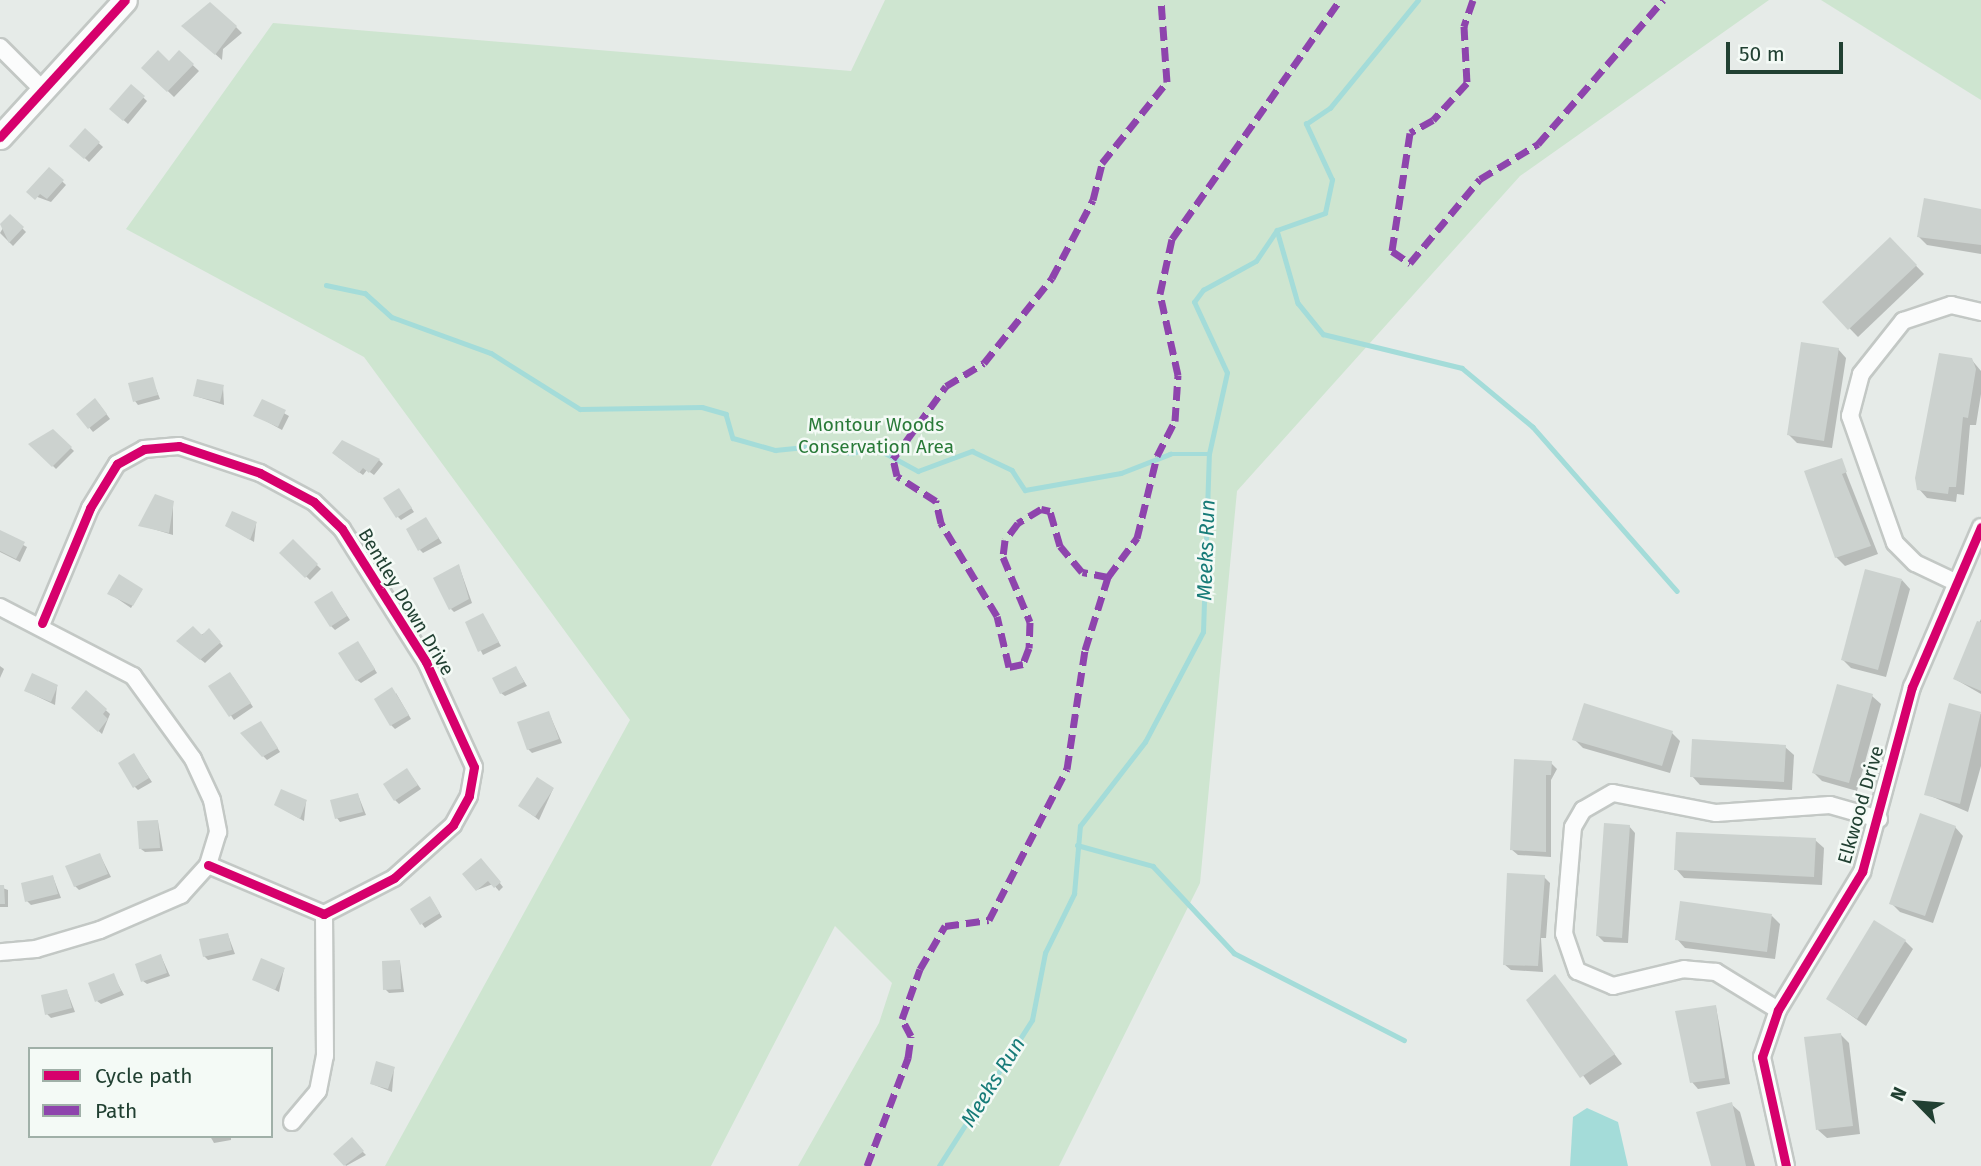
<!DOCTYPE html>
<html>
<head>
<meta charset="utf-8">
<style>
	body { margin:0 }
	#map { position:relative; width:1981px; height:1166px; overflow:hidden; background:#e6ebe8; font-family:"Fira Sans",sans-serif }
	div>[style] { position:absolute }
	.green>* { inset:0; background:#cee5d0 }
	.water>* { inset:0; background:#a4dcd9 }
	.shadow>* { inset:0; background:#0003 }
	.stream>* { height:4.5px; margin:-2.25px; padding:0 2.25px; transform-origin:2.25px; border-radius:2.25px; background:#a4dcd9 }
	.building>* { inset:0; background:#ccd2cf }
	.roads { filter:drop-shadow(2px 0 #c3c8c5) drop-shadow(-2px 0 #c3c8c5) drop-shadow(0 2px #c3c8c5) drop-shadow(0 -2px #c3c8c5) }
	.street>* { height:16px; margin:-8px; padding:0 8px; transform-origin:8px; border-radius:8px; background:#fbfcfc }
	.secondary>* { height:23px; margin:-11.5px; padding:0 11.5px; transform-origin:11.5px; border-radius:11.5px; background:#fbfcfc }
	.quiet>* { height:7px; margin-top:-3.5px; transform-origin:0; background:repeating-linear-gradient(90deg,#8e44ad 0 14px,transparent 0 21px) }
	.cycleway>* { height:9px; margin:-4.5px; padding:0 4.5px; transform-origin:4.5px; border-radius:4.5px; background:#d6006c }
	span { translate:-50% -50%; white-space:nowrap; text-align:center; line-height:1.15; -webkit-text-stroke:5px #f4faf6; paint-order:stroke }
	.park-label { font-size:19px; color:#297a38 }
	.street-label { font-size:19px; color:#214032 }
	.water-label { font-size:21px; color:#177b78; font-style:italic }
	.legend { position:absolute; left:28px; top:1047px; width:245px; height:91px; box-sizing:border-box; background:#f4faf6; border:2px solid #a0b0a8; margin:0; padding:9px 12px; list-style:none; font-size:21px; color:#214032 }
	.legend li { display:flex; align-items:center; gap:14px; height:35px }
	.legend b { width:35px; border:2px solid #a0b0a8 }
	.north { position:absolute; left:1883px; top:1068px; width:70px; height:70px; -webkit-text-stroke:5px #f4faf6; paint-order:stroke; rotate:295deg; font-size:19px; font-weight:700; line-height:28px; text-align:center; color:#214032 }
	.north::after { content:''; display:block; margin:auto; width:24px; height:32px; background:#214032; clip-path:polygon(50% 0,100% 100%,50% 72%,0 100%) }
	.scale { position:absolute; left:1726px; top:42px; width:117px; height:32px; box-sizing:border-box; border:4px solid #214032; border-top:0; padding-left:9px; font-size:21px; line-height:24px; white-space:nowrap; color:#214032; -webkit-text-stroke:5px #f4faf6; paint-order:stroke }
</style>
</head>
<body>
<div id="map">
	<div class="green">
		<div style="clip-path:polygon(885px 0,1769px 0,1520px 176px,1237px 491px,1200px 883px,1059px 1166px,798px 1166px,879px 1023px,892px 983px,835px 926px,711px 1166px,385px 1166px,630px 720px,364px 357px,126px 229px,273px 23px,851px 71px)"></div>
		<div style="clip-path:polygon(1821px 0,1981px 0,1981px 100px)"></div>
	</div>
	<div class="water">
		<div style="clip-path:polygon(1587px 1108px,1618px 1122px,1628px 1166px,1570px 1166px,1573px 1117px)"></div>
	</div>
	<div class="shadow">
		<div style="clip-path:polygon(236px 27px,242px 33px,223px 49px,222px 60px,190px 32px)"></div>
		<div style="clip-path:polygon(179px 52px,199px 71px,174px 97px,144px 68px,169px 63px)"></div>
		<div style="clip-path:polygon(131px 86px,147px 101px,128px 124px,111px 109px)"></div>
		<div style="clip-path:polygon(85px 131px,103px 147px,89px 162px,72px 146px)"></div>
		<div style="clip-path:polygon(49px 169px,66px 185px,51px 202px,32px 195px)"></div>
		<div style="clip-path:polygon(1981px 211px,1981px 254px,1927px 245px,1918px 236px)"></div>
		<div style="clip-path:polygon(10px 216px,26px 232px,13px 246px,0 233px)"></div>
		<div style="clip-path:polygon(1890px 239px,1924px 274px,1858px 337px,1824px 302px)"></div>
		<div style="clip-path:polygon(1838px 349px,1846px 358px,1832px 448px,1797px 443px,1789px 435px)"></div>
		<div style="clip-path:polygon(1971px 359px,1981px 371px,1981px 394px,1976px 425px,1970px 425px,1964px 495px,1957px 494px,1956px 502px,1927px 498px,1919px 489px)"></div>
		<div style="clip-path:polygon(152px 379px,160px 399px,138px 405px,135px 401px)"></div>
		<div style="clip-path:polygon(223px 386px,224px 405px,195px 396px)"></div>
		<div style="clip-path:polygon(262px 401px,289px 416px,282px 430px,255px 415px)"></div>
		<div style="clip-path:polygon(99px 404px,110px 419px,93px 432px,78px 414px)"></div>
		<div style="clip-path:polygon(53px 431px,74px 451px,56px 469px,31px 444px)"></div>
		<div style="clip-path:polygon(338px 457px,379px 460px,383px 464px,374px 475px,367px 470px,363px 475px)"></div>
		<div style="clip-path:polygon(1841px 460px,1878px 554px,1845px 566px,1836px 557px)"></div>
		<div style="clip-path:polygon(402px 494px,414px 512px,401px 520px,398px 517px)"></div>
		<div style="clip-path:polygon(173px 502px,173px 535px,140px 525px)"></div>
		<div style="clip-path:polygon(426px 519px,442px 543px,423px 553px,420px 550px)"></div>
		<div style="clip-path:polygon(256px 524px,254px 542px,227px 526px)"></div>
		<div style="clip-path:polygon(0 533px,27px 547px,20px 562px,0 552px)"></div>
		<div style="clip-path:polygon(293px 542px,321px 569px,310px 580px,281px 553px)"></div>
		<div style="clip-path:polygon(459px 566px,472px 603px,454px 612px,451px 609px)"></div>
		<div style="clip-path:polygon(1902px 580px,1910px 589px,1886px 677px,1851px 668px,1843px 660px)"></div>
		<div style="clip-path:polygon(142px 590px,131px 608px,109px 593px)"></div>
		<div style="clip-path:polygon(332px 593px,350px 620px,335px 630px,331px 626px)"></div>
		<div style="clip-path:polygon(483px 615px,501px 646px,483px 655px,467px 623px)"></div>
		<div style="clip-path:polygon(1981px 619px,1981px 694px,1955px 679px)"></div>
		<div style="clip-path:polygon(209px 631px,223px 646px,205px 663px,182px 644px)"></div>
		<div style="clip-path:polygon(361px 647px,377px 673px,361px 683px,357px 680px)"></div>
		<div style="clip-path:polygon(0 666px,4px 669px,0 678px)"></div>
		<div style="clip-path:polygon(516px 668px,527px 686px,505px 696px,501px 693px)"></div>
		<div style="clip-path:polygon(233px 677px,253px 707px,234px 720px,211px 686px)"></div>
		<div style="clip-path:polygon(57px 686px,55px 705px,26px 691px)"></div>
		<div style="clip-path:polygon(86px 692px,110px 714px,102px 734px,73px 708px)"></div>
		<div style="clip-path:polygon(396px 693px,411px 719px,395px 729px,391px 725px)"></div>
		<div style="clip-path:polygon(1872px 696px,1881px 704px,1857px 791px,1822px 781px,1814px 773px)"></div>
		<div style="clip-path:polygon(1951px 706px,1981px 714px,1981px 766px,1968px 812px,1926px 794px)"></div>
		<div style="clip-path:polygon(549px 713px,562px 743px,532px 753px,528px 749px)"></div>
		<div style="clip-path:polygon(264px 727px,280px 752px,267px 760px,242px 734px)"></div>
		<div style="clip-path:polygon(1672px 733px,1680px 741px,1670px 773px,1583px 748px,1574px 739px)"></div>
		<div style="clip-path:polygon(1785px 747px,1794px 755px,1792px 790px,1700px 785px,1692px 776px)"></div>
		<div style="clip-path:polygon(134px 755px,152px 782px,138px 790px,135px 787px)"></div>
		<div style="clip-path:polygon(1551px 763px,1557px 769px,1551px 780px,1551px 857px,1518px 855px,1511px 849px)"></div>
		<div style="clip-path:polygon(407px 770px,421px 789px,399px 804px,395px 800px)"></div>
		<div style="clip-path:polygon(553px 789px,539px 820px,520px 806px)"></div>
		<div style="clip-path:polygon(358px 795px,366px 815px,340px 822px,337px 818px)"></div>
		<div style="clip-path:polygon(306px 801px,304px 821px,276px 805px)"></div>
		<div style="clip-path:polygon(158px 822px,163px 851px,145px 852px,141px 849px)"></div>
		<div style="clip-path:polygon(1629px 826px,1635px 833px,1628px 943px,1604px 942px,1598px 936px)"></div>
		<div style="clip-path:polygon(1955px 827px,1963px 836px,1933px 923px,1900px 912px,1891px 903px)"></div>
		<div style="clip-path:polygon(1815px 840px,1824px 848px,1822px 885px,1684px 878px,1676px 869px)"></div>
		<div style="clip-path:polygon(100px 855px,111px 877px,79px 890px,75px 886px)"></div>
		<div style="clip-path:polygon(485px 864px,503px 887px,499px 891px,493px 884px,477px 890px)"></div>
		<div style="clip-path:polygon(53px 877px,61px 898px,31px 905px,27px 901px)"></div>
		<div style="clip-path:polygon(1544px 877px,1550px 883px,1546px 938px,1541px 938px,1543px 972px,1511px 970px,1504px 964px)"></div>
		<div style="clip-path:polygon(0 887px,8px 890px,8px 907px,0 907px)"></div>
		<div style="clip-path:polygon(433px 902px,442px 917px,425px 928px,422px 924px)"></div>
		<div style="clip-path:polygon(1772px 916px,1780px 924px,1775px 959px,1685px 948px,1677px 939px)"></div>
		<div style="clip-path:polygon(228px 935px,235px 954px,208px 960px,204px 956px)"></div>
		<div style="clip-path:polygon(1905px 941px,1913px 949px,1866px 1026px,1828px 999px)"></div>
		<div style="clip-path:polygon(161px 956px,170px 976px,147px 984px,143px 981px)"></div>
		<div style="clip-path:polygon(400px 962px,404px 992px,389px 993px,385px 989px)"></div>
		<div style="clip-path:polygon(284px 969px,279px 992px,254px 979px)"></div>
		<div style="clip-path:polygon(113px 975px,124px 995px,101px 1004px,97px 1001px)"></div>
		<div style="clip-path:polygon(1555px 976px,1622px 1064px,1590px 1085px,1529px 1001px)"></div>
		<div style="clip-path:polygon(67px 991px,75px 1012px,51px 1018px,47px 1014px)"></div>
		<div style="clip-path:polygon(1716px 1007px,1730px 1084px,1698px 1089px,1692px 1082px)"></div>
		<div style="clip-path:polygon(1841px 1035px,1849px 1043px,1860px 1134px,1827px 1138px,1818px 1130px)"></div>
		<div style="clip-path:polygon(394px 1068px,392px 1092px,372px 1084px)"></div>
		<div style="clip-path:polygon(1731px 1104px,1740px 1112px,1755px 1166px,1712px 1166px)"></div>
		<div style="clip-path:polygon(210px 1136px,231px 1136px,231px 1140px,214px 1143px)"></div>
		<div style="clip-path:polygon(351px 1140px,366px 1155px,346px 1166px,336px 1154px)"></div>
	</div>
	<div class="stream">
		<div style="left:1277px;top:230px;width:76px;rotate:74deg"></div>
		<div style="left:1298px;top:303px;width:40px;rotate:51deg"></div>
		<div style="left:1323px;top:334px;width:143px;rotate:13.7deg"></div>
		<div style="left:1462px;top:368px;width:92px;rotate:39.7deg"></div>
		<div style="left:1533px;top:427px;width:218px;rotate:48.7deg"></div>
		<div style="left:326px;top:285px;width:40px;rotate:12deg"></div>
		<div style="left:365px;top:293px;width:36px;rotate:42deg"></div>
		<div style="left:392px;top:317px;width:105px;rotate:20deg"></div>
		<div style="left:491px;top:353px;width:105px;rotate:32.2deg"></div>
		<div style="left:580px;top:409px;width:122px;rotate:-0.9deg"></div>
		<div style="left:702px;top:407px;width:25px;rotate:16deg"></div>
		<div style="left:726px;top:414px;width:25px;rotate:74deg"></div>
		<div style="left:733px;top:438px;width:44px;rotate:15.9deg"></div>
		<div style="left:775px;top:450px;width:40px;rotate:-5.7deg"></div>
		<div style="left:815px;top:446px;width:38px;rotate:11deg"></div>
		<div style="left:852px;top:453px;width:23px;rotate:-15deg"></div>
		<div style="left:874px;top:447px;width:50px;rotate:28.6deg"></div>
		<div style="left:918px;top:471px;width:58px;rotate:-20.3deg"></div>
		<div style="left:972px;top:451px;width:44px;rotate:25.4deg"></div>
		<div style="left:1012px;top:470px;width:24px;rotate:57deg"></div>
		<div style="left:1025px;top:490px;width:97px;rotate:-10deg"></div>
		<div style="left:1121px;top:473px;width:53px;rotate:-21.2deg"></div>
		<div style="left:1170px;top:454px;width:39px"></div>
		<div style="left:1077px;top:845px;width:79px;rotate:15.4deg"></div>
		<div style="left:1153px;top:866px;width:119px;rotate:47deg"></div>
		<div style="left:1234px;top:953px;width:191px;rotate:27.1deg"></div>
		<div style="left:939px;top:1166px;width:173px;rotate:-57.5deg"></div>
		<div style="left:1032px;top:1020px;width:68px;rotate:-79deg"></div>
		<div style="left:1045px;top:953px;width:66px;rotate:-63.8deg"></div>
		<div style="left:1074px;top:894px;width:68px;rotate:-85deg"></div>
		<div style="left:1080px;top:826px;width:106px;rotate:-52.3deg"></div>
		<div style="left:1145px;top:742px;width:124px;rotate:-62.2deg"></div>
		<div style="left:1203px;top:632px;width:178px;rotate:-88.1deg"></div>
		<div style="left:1209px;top:454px;width:83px;rotate:-77.5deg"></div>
		<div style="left:1227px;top:373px;width:78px;rotate:-114.9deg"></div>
		<div style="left:1194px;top:302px;width:15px;rotate:-53deg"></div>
		<div style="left:1203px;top:290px;width:60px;rotate:-28.7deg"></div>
		<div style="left:1256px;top:261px;width:37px;rotate:-56deg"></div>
		<div style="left:1277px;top:230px;width:51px;rotate:-19.5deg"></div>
		<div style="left:1325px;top:213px;width:34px;rotate:-78deg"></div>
		<div style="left:1332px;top:180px;width:62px;rotate:-114.9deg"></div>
		<div style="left:1306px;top:124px;width:29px;rotate:-34deg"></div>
		<div style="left:1330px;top:108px;width:139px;rotate:-50.8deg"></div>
	</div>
	<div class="building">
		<div style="clip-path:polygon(210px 2px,237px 26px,215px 55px,181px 26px)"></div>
		<div style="clip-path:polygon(158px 50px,169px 61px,179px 50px,194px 64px,167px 92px,141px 68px)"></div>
		<div style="clip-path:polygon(131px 84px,145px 96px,123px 121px,109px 109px)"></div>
		<div style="clip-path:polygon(85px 128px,100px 142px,84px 159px,69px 146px)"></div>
		<div style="clip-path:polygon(49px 167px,64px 180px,47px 199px,40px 194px,35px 200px,26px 192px)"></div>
		<div style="clip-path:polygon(1924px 198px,1981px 209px,1981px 245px,1917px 237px)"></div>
		<div style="clip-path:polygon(10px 214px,24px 227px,9px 243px,0 224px)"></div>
		<div style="clip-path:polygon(1890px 237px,1917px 265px,1848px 330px,1822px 302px)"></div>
		<div style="clip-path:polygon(1801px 342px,1839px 348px,1824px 441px,1787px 435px)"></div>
		<div style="clip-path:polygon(1939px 353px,1972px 358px,1976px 369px,1968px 418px,1963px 417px,1956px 487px,1949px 487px,1948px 494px,1917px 490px,1915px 478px)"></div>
		<div style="clip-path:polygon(153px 377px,158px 395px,133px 402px,128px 383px)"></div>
		<div style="clip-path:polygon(197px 379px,224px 385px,220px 402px,193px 396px)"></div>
		<div style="clip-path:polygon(95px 398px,107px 414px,88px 429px,76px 414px)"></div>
		<div style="clip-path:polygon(262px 399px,286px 410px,278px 427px,253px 416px)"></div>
		<div style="clip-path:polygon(53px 429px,72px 447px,52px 467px,28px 444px)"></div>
		<div style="clip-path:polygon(342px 440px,380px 459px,369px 473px,363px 468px,359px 473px,332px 453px)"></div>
		<div style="clip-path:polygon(1842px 458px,1847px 472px,1842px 474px,1871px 546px,1835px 558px,1804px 471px)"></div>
		<div style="clip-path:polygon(399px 488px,412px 508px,396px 518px,383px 498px)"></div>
		<div style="clip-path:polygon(155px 494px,174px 501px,169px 533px,138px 526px)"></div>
		<div style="clip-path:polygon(232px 511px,257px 522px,250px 540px,225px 526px)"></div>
		<div style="clip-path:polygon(426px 517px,439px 538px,418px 551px,406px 529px)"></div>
		<div style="clip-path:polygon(0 530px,25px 542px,16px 559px,0 551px)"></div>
		<div style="clip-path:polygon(293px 539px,318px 564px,305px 578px,279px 553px)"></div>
		<div style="clip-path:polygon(459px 564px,469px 599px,449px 610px,433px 578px)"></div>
		<div style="clip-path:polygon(1865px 569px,1902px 579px,1878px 670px,1841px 660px)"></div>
		<div style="clip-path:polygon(119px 574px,143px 589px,133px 606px,107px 594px)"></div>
		<div style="clip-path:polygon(332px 591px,347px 616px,330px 627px,314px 602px)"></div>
		<div style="clip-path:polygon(483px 613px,499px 642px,478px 652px,465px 622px)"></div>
		<div style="clip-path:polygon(1977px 621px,1981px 622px,1981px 691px,1953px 679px)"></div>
		<div style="clip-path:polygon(193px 626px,202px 635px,209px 628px,221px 642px,200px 660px,176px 641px)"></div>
		<div style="clip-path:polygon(358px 641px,375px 669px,356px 681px,338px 653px)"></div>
		<div style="clip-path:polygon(516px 666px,524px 682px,500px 694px,492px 678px)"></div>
		<div style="clip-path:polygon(230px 672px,251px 703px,229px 717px,208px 686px)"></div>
		<div style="clip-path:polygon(32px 673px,58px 685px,51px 702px,24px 691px)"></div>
		<div style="clip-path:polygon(1837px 684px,1873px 694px,1849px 783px,1812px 773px)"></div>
		<div style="clip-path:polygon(392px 687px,409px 715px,390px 726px,374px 699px)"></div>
		<div style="clip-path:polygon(86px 690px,107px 709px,103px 714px,108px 719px,98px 732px,71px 708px)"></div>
		<div style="clip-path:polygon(1584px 703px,1673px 731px,1662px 766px,1572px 740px)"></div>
		<div style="clip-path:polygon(1949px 703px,1981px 712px,1960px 804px,1924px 795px)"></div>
		<div style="clip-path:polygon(549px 711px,559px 739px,527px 750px,517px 722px)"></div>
		<div style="clip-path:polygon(261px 721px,278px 748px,262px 757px,240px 733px)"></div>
		<div style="clip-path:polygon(1692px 739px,1786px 745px,1784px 782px,1690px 777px)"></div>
		<div style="clip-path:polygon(134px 753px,149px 778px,133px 788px,118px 763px)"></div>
		<div style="clip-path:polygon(1514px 759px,1552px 761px,1551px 775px,1546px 775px,1546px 852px,1510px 850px)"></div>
		<div style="clip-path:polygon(407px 768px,418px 785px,394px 801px,383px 784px)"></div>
		<div style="clip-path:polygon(537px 777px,554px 788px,535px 817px,518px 806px)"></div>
		<div style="clip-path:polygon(281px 789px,307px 800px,300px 819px,274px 805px)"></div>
		<div style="clip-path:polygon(358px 793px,363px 812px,335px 819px,330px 800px)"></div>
		<div style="clip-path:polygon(1920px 813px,1956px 826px,1925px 916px,1889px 904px)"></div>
		<div style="clip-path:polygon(158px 820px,160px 848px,139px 849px,137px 821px)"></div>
		<div style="clip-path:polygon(1604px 823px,1630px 825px,1622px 938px,1596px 936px)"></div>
		<div style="clip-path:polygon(1676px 832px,1816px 838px,1814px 877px,1674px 870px)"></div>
		<div style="clip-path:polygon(100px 853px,108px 874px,74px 887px,65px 866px)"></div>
		<div style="clip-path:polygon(481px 858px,501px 882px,494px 888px,488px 881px,476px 891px,462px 874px)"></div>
		<div style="clip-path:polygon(1507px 873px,1545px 875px,1538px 966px,1503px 965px)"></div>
		<div style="clip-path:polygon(53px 875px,58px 894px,25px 902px,21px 883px)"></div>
		<div style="clip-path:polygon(0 885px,4px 885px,5px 904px,0 904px)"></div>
		<div style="clip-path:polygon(430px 896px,440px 913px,420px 925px,410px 909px)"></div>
		<div style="clip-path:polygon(1680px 901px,1772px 914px,1767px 952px,1675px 940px)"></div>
		<div style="clip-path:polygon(1874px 920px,1906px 940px,1857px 1019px,1826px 999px)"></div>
		<div style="clip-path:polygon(228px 933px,232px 950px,203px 957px,199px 939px)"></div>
		<div style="clip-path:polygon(161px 954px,167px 973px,141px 982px,135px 964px)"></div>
		<div style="clip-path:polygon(261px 958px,285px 968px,275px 990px,252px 980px)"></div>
		<div style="clip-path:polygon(400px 960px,401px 989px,383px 990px,382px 961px)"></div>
		<div style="clip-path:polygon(114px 973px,121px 991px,95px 1002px,88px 983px)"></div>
		<div style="clip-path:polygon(1555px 974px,1615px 1054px,1580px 1078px,1526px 1000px)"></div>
		<div style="clip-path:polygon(67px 989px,72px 1008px,45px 1015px,41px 995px)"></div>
		<div style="clip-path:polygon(1716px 1005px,1725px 1078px,1690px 1083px,1675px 1011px)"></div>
		<div style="clip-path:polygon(1841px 1033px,1853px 1126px,1816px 1130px,1804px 1037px)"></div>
		<div style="clip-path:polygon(376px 1061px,395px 1067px,388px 1089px,370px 1084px)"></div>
		<div style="clip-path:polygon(1732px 1102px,1746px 1166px,1711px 1166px,1696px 1112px)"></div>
		<div style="clip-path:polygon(352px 1137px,364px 1151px,344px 1166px,333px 1154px)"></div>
	</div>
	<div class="roads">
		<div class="street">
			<div style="left:0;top:47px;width:61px;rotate:45deg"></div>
			<div style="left:1955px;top:582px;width:44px;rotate:-154.6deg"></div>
			<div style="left:1915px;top:563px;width:28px;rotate:-135deg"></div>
			<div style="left:1895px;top:543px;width:135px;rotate:-109.5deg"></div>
			<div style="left:1850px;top:416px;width:43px;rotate:-75.3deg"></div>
			<div style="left:1861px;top:374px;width:68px;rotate:-51.6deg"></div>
			<div style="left:1903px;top:321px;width:51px;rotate:-18.4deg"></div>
			<div style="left:1951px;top:305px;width:31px;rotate:13deg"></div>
			<div style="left:0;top:607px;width:150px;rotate:27.4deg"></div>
			<div style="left:133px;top:676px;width:102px;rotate:54.1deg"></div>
			<div style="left:193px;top:759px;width:45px;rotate:65.1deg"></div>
			<div style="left:212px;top:800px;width:33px;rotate:79deg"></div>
			<div style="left:218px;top:832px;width:34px;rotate:107deg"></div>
			<div style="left:208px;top:865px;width:40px;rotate:132deg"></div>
			<div style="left:181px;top:895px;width:88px;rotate:156.6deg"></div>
			<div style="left:100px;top:930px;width:67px;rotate:163.5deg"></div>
			<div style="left:36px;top:949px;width:36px;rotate:175deg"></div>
			<div style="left:42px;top:623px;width:125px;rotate:-67.3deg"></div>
			<div style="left:90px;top:508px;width:52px;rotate:-58.5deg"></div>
			<div style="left:117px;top:464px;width:31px;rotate:-29deg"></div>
			<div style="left:144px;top:449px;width:35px;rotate:-5deg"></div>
			<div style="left:179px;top:446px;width:85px;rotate:18.4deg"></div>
			<div style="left:260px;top:473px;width:61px;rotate:28.2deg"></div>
			<div style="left:314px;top:502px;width:39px;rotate:44deg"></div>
			<div style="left:342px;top:529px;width:157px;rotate:57.7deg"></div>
			<div style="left:426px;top:662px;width:115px;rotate:65.4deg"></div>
			<div style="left:474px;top:767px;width:29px;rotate:100deg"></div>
			<div style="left:469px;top:796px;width:33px;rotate:119deg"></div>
			<div style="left:453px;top:825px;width:79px;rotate:138.1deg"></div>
			<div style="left:394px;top:878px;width:79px;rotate:152.8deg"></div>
			<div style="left:324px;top:914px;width:126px;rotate:-157.1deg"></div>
			<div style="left:1778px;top:1010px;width:73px;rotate:-148.5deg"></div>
			<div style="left:1716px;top:972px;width:32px;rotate:-175deg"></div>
			<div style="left:1684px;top:969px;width:73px;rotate:166.5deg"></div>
			<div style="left:1613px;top:986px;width:39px;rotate:-157deg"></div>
			<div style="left:1577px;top:971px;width:39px;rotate:-109deg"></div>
			<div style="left:1564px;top:934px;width:107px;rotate:-85.2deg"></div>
			<div style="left:1573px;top:827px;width:20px;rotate:-60deg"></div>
			<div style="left:1583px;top:810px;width:34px;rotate:-30deg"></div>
			<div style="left:1613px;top:793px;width:105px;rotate:11deg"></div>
			<div style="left:1716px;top:813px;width:114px;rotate:-4deg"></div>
			<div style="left:1830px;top:805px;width:51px;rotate:15.9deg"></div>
			<div style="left:292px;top:1122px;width:40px;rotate:-50deg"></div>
			<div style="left:318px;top:1091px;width:36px;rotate:-79deg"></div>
			<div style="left:325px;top:1056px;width:142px;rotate:-90.4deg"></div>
			<div style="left:1786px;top:1166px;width:112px;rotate:-102.4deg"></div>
			<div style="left:1762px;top:1057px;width:50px;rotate:-71.2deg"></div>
			<div style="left:1778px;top:1010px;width:162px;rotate:-58.7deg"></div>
			<div style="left:1862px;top:872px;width:192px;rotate:-74.9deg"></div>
			<div style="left:1912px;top:687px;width:174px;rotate:-66.7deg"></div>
		</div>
		<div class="secondary">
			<div style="left:0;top:137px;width:185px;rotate:-47.6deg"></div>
		</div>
	</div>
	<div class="quiet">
		<div style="left:1473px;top:0;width:28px;rotate:109deg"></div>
		<div style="left:1464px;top:26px;width:57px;rotate:87deg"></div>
		<div style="left:1467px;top:83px;width:50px;rotate:132.6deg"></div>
		<div style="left:1433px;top:120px;width:26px;rotate:151deg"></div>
		<div style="left:1410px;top:133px;width:119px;rotate:98.7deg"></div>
		<div style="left:1392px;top:251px;width:22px;rotate:34deg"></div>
		<div style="left:1410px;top:263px;width:109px;rotate:-50.2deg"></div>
		<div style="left:1480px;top:179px;width:68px;rotate:-31.1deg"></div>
		<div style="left:1538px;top:144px;width:191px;rotate:-49deg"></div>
		<div style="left:1108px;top:577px;width:26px;rotate:-169deg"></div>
		<div style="left:1082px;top:572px;width:34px;rotate:-130deg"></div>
		<div style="left:1060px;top:546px;width:36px;rotate:-106deg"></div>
		<div style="left:1050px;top:511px;width:9px;rotate:-167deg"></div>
		<div style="left:1041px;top:509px;width:27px;rotate:149deg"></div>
		<div style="left:1018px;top:523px;width:21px;rotate:127deg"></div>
		<div style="left:1005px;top:540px;width:17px;rotate:97deg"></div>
		<div style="left:1003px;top:557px;width:70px;rotate:67.4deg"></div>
		<div style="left:1030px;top:622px;width:26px;rotate:92deg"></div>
		<div style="left:1029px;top:648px;width:17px;rotate:111deg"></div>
		<div style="left:1023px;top:664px;width:14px;rotate:168deg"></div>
		<div style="left:1009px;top:667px;width:52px;rotate:-103.2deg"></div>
		<div style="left:997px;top:616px;width:109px;rotate:-121.1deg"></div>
		<div style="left:941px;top:523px;width:23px;rotate:-103deg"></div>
		<div style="left:936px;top:501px;width:46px;rotate:-147.3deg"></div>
		<div style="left:897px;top:476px;width:17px;rotate:-103deg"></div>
		<div style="left:893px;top:459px;width:90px;rotate:-54deg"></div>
		<div style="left:946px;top:386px;width:44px;rotate:-31.2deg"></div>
		<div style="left:984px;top:363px;width:109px;rotate:-51.3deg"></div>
		<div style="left:1052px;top:278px;width:88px;rotate:-62.3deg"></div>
		<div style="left:1093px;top:200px;width:38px;rotate:-76deg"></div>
		<div style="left:1102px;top:163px;width:104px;rotate:-51.3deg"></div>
		<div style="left:1167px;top:82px;width:82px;rotate:-94.2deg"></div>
		<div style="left:867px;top:1166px;width:116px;rotate:-69.2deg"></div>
		<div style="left:908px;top:1058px;width:22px;rotate:-82deg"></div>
		<div style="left:911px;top:1036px;width:19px;rotate:-118deg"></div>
		<div style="left:902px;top:1019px;width:53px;rotate:-70.2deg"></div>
		<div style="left:920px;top:969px;width:50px;rotate:-59.8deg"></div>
		<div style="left:945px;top:926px;width:44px;rotate:-7.8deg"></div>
		<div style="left:989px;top:920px;width:170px;rotate:-62.7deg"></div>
		<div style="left:1067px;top:769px;width:120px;rotate:-81.4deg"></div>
		<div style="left:1085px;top:650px;width:77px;rotate:-72.5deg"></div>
		<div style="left:1108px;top:577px;width:49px;rotate:-53.4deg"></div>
		<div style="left:1137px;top:538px;width:84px;rotate:-76.3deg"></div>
		<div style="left:1157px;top:456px;width:39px;rotate:-63deg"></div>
		<div style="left:1175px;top:421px;width:46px;rotate:-86.3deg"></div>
		<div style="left:1178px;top:375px;width:83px;rotate:-102.5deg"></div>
		<div style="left:1160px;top:294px;width:56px;rotate:-77.7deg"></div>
		<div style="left:1172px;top:239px;width:292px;rotate:-54.9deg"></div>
	</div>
	<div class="cycleway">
		<div style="left:0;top:137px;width:185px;rotate:-47.6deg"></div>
		<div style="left:42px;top:623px;width:125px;rotate:-67.3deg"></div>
		<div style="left:90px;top:508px;width:52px;rotate:-58.5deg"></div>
		<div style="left:117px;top:464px;width:31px;rotate:-29deg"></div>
		<div style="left:144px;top:449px;width:35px;rotate:-5deg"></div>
		<div style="left:179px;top:446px;width:85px;rotate:18.4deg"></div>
		<div style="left:260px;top:473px;width:61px;rotate:28.2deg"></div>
		<div style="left:314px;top:502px;width:39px;rotate:44deg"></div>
		<div style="left:342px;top:529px;width:157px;rotate:57.7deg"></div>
		<div style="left:426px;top:662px;width:115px;rotate:65.4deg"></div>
		<div style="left:474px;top:767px;width:29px;rotate:100deg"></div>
		<div style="left:469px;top:796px;width:33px;rotate:119deg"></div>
		<div style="left:453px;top:825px;width:79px;rotate:138.1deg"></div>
		<div style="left:394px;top:878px;width:79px;rotate:152.8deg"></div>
		<div style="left:324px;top:914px;width:126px;rotate:-157.1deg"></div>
		<div style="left:1786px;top:1166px;width:112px;rotate:-102.4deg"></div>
		<div style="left:1762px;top:1057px;width:50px;rotate:-71.2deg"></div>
		<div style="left:1778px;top:1010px;width:162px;rotate:-58.7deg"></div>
		<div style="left:1862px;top:872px;width:192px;rotate:-74.9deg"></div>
		<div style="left:1912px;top:687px;width:174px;rotate:-66.7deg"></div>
	</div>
	<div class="park-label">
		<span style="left:876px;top:436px">Montour Woods<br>Conservation Area</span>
	</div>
	<div class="street-label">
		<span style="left:406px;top:602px;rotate:59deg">Bentley Down Drive</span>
		<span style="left:1861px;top:805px;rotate:-74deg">Elkwood Drive</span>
	</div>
	<div class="water-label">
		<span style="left:1206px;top:550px;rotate:-88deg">Meeks Run</span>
		<span style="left:993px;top:1082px;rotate:-58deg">Meeks Run</span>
	</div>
	<ul class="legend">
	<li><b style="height:9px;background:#d6006c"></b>Cycle path</li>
	<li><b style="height:9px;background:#8e44ad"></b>Path</li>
	</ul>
	<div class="north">N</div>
	<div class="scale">50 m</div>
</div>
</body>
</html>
